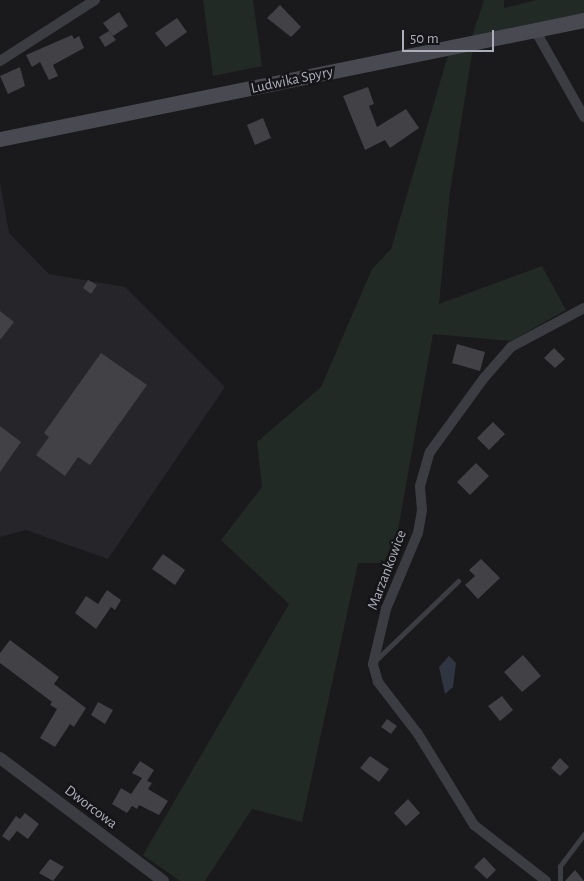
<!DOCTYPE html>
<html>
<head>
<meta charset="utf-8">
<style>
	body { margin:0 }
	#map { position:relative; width:584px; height:881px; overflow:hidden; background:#1a191c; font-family:"Alegreya Sans",sans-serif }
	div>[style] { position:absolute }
	.built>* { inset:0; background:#262529 }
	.green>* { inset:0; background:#212a24 }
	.water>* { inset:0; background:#2f3641 }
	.building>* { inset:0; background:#414146 }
	.service>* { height:5px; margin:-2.5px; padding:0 2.5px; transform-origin:2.5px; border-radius:2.5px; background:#3c3c43 }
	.minor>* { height:10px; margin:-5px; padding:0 5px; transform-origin:5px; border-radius:5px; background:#3c3c43 }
	.tertiary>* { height:12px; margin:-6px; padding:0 6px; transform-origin:6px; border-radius:6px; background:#3c3c43 }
	.secondary>* { height:15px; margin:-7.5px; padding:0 7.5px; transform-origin:7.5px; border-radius:7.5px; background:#484951 }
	span { translate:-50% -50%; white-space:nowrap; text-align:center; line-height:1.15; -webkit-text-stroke:5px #151417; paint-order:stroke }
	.street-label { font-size:15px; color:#acaebc }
	.scale { position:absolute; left:402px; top:30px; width:92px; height:22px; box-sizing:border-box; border:2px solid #acaebc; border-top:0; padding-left:6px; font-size:15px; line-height:18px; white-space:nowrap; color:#acaebc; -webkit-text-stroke:4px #151417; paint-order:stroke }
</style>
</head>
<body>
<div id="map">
	<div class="built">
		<div style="clip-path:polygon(0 182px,9px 233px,49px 274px,125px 287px,225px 387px,108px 559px,26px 530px,0 537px)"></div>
	</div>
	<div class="green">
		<div style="clip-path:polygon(203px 0,253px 0,262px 66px,213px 76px)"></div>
		<div style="clip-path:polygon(484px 0,504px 0,504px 8px,536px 0,584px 0,584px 13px,472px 36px)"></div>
		<div style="clip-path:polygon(473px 47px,450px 192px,439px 304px,542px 266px,566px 310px,511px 341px,433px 334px,392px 563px,358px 563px,302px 822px,252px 809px,205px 881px,180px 881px,143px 855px,289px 604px,221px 540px,262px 487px,257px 442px,321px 387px,372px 269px,391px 249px,448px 55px)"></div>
	</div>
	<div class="water">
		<div style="clip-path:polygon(449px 656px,456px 663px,453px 687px,445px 694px,439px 667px)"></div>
	</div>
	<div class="building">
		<div style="clip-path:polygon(280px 5px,301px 27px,291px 37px,267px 18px)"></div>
		<div style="clip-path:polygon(119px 12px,128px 26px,113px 36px,103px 23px)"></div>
		<div style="clip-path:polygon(177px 18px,187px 32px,166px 47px,155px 33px)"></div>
		<div style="clip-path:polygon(109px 31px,116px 40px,105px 47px,99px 37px)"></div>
		<div style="clip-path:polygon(72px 35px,74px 39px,79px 36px,84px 48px,53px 65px,58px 76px,49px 80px,40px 62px,32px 67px,26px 55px)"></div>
		<div style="clip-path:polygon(20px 67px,25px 86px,8px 94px,0 76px)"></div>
		<div style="clip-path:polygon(368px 87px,374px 104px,369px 106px,377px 127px,406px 109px,419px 128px,390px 148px,385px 140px,365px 150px,343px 96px)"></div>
		<div style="clip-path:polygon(263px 118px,271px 138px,255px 145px,247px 125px)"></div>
		<div style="clip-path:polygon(88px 280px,97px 285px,91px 294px,83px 288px)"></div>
		<div style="clip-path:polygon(0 311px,14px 322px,0 340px)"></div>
		<div style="clip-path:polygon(457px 344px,485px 352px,480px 371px,452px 363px)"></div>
		<div style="clip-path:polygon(554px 348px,565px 359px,555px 368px,544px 358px)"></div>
		<div style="clip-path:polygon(101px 353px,147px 385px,90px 465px,78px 457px,65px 476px,36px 455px,49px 437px,44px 433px)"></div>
		<div style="clip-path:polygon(493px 422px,505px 434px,489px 450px,477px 438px)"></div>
		<div style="clip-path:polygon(0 426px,21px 442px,0 472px)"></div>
		<div style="clip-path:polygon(476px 463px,489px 476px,470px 495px,457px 482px)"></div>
		<div style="clip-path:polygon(163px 554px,185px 570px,175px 585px,152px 569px)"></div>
		<div style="clip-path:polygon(481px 559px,500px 578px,478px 599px,465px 585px,475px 576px,469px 570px)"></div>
		<div style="clip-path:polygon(107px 590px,121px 600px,115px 610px,111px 607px,96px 629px,75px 613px,86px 596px,98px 604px)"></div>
		<div style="clip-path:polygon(10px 640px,59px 677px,54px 684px,86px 708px,74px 727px,70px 724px,55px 747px,40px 738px,57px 709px,50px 705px,52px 702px,0 663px,0 653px)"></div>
		<div style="clip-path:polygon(523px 655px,541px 676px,522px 692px,504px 672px)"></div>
		<div style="clip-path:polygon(502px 696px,513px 710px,500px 721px,488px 706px)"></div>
		<div style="clip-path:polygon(98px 702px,113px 710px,105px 724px,91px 715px)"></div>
		<div style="clip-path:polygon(387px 719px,397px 726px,391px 734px,381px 727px)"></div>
		<div style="clip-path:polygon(370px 756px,389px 769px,379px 782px,360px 768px)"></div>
		<div style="clip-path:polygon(560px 758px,569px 767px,560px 776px,551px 768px)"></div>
		<div style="clip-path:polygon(140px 761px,154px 770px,147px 781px,152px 783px,148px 789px,168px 801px,159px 815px,139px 805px,137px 809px,132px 806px,127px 813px,112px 804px,121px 788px,131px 794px,142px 778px,132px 773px)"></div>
		<div style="clip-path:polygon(408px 799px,420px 813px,406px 826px,394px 813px)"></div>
		<div style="clip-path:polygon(25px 813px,39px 824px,28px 839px,17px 831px,9px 841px,2px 836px,16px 816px,20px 819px)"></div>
		<div style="clip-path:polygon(484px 857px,496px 870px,487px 879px,474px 867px)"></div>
		<div style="clip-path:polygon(50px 859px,64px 867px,53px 881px,39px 873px)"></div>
		<div style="clip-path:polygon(575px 870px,584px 881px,565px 881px)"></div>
	</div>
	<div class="service">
		<div style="left:376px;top:660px;width:114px;rotate:-43.9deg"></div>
		<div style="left:560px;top:881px;width:15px;rotate:-90deg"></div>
		<div style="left:560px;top:866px;width:40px;rotate:-53deg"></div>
	</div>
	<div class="minor">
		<div style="left:535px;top:30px;width:100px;rotate:60.6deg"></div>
		<div style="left:0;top:61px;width:113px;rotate:-32.7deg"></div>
		<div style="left:546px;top:881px;width:91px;rotate:-142.1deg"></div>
		<div style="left:474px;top:825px;width:107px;rotate:-121.6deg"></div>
		<div style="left:418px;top:734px;width:66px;rotate:-127.6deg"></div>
		<div style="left:378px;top:682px;width:19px;rotate:-106deg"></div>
		<div style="left:373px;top:664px;width:57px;rotate:-76.7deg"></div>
		<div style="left:386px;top:609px;width:82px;rotate:-67.2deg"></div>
		<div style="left:418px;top:533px;width:23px;rotate:-80deg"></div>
		<div style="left:422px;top:510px;width:24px;rotate:-95deg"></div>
		<div style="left:420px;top:486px;width:35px;rotate:-74deg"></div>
		<div style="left:430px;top:452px;width:92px;rotate:-53.9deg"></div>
		<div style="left:484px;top:378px;width:41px;rotate:-48.9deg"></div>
		<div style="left:511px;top:347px;width:83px;rotate:-28.1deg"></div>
	</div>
	<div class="tertiary">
		<div style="left:0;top:758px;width:204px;rotate:37deg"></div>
	</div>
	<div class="secondary">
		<div style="left:0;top:139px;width:596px;rotate:-11.52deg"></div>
	</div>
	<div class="street-label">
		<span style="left:292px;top:80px;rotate:-12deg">Ludwika Spyry</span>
		<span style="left:387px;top:570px;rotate:-69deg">Marzankowice</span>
		<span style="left:91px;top:807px;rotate:37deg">Dworcowa</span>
	</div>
	<div class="scale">50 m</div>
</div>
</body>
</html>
